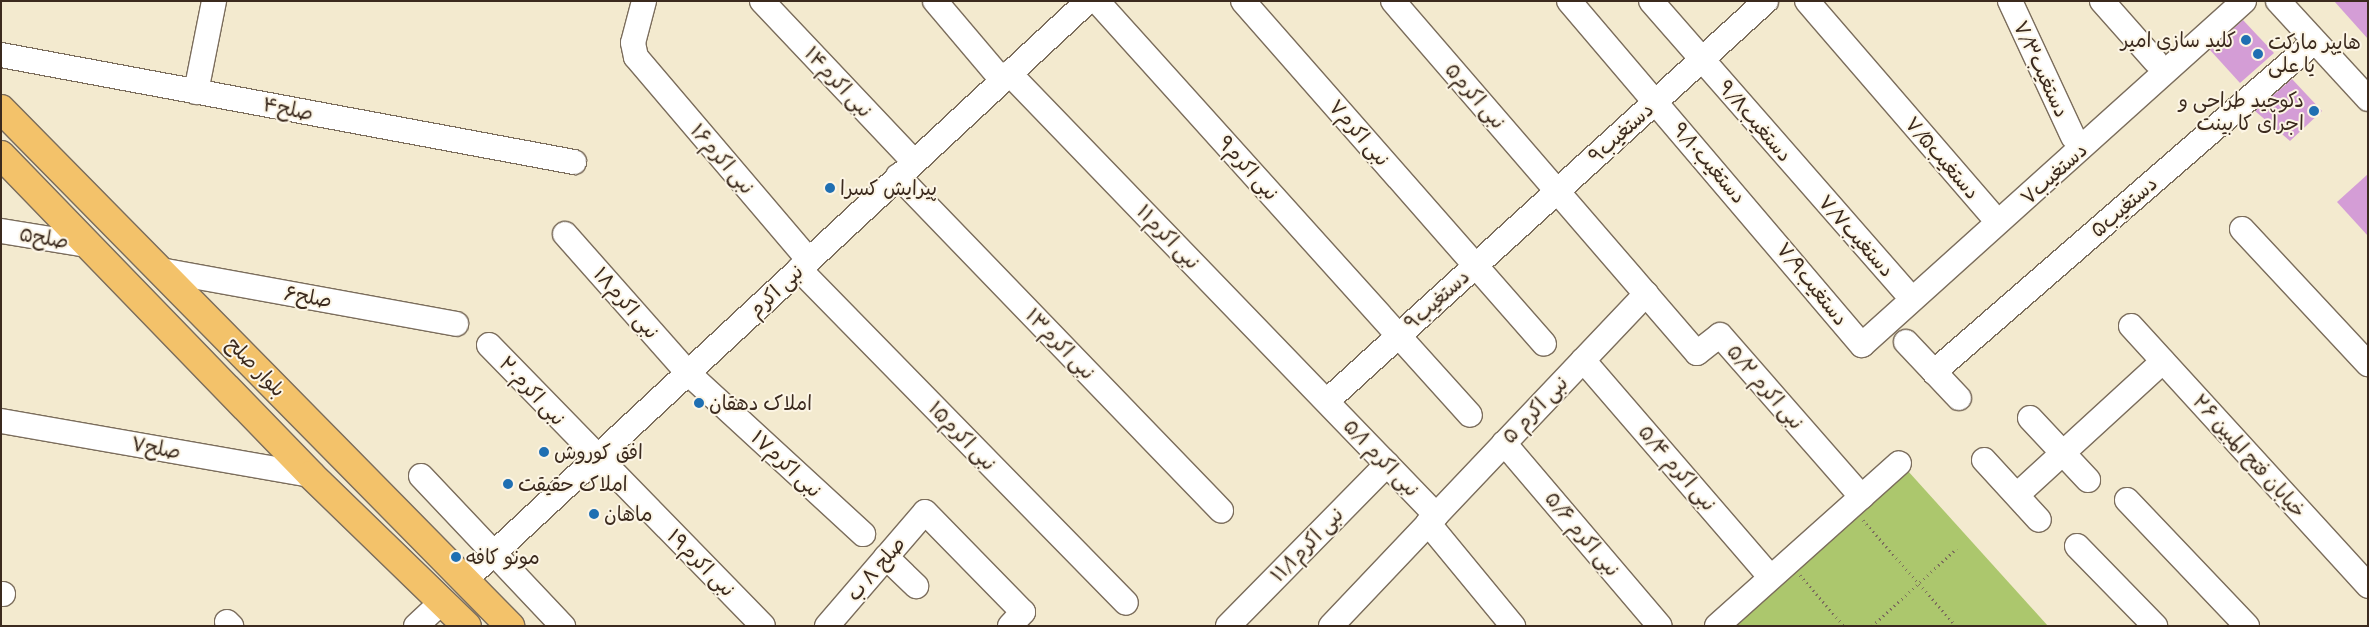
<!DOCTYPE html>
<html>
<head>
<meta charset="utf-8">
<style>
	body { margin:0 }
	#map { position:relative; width:2369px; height:627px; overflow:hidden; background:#f3eacf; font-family:Caveat,"Playpen Sans Arabic",sans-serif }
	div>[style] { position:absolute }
	.green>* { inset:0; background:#acc76d }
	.building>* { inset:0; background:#d49dd6 }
	.path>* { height:3px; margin-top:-1.5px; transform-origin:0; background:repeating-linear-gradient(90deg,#7b6d5c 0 1px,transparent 0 5px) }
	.roads { filter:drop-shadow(1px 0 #7b6d5c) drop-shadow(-1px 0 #7b6d5c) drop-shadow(0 1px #7b6d5c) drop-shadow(0 -1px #7b6d5c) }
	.minor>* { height:24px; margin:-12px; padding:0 12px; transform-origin:12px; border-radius:12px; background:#fff }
	.major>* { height:28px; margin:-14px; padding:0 14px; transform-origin:14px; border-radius:14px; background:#f3c26a }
	.dots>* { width:14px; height:14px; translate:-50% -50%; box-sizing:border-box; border:2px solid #fcf5e5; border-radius:50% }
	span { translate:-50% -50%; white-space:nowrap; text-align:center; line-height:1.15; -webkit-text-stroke:4px #fcf5e5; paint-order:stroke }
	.poi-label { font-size:20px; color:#3b2a1e }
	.right { translate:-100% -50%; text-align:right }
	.left { translate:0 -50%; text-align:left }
	.street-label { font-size:20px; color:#3b2a1e }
	.frame { position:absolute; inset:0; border:2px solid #3b2a1e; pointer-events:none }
</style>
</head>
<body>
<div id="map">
	<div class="green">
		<div style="clip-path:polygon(1898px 460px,2048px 626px,1727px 626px)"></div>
	</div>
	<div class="building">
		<div style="clip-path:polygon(2334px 1px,2368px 1px,2368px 39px)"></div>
		<div style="clip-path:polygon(2243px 20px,2274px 53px,2240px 83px,2210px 50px)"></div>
		<div style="clip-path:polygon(2292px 79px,2322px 111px,2290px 141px,2255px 111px)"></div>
		<div style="clip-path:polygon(2368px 174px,2368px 236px,2337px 202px)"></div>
	</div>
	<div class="path">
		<div style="left:1863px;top:520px;width:141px;rotate:48.7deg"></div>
		<div style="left:1800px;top:575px;width:67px;rotate:49.2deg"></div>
		<div style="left:1872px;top:626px;width:115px;rotate:-42.5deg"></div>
		<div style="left:2010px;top:626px;width:3px;rotate:-45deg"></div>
	</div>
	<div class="roads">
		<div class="minor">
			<div style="left:644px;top:1px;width:43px;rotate:104.7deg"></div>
			<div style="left:633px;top:43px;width:14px;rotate:78deg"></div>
			<div style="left:636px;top:57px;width:267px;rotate:49.6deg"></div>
			<div style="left:762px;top:1px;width:221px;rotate:46.6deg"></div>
			<div style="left:935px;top:1px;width:104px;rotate:49.7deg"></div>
			<div style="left:1097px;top:1px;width:557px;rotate:47.98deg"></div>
			<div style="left:1243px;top:1px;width:456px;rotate:48.7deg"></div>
			<div style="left:1393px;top:1px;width:465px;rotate:49.2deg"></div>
			<div style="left:1697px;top:353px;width:29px;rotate:-38deg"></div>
			<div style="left:1720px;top:335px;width:215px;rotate:48.8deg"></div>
			<div style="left:1569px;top:1px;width:452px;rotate:49.6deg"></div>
			<div style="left:1862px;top:345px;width:514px;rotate:-42deg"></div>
			<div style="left:1651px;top:1px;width:384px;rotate:48.8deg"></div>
			<div style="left:1807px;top:1px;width:279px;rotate:49.2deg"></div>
			<div style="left:2010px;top:1px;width:150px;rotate:65.1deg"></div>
			<div style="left:2102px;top:1px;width:80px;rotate:48.5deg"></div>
			<div style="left:2278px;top:1px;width:133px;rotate:47.4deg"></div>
			<div style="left:1px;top:55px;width:583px;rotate:10.58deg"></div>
			<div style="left:1009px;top:73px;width:615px;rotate:45.99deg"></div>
			<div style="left:196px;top:92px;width:93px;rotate:-78.8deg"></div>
			<div style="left:898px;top:176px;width:465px;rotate:46deg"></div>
			<div style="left:2242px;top:229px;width:185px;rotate:47deg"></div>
			<div style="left:1px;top:231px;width:87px;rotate:9.2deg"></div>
			<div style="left:565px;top:234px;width:186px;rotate:48.5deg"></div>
			<div style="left:688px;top:373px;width:238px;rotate:42.6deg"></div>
			<div style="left:799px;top:269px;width:467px;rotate:45.6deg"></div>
			<div style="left:160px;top:270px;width:301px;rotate:10.3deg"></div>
			<div style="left:2131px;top:326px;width:352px;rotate:47.6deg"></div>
			<div style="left:1906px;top:342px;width:77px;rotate:46.6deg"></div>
			<div style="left:489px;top:345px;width:392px;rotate:45.7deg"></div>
			<div style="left:1583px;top:360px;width:286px;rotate:49.2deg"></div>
			<div style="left:1934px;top:372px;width:503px;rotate:-40.97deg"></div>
			<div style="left:1327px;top:401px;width:594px;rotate:-42.34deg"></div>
			<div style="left:2030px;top:418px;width:85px;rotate:46.9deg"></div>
			<div style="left:1px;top:421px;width:315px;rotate:9.9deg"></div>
			<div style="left:1504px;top:443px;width:240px;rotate:49.6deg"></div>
			<div style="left:1984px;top:460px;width:81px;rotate:47.5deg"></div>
			<div style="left:421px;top:476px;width:207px;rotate:46.6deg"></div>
			<div style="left:2017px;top:495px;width:198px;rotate:-42.5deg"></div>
			<div style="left:2127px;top:500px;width:174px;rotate:46.4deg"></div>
			<div style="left:1428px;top:523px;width:134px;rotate:50.5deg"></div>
			<div style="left:2077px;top:546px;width:112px;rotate:45.7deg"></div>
			<div style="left:886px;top:557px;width:42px;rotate:44deg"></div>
			<div style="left:464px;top:581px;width:852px;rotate:-42.91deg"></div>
			<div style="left:1px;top:594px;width:2px"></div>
			<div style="left:227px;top:622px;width:6px;rotate:45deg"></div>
			<div style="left:416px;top:626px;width:35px;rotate:-43deg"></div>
			<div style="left:827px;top:626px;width:150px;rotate:-49.3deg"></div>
			<div style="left:925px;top:512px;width:140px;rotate:45.6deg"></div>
			<div style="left:1023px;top:612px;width:19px;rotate:133deg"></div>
			<div style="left:1228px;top:626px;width:227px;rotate:-45.5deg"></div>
			<div style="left:1331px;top:626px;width:458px;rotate:-46.5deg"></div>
			<div style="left:1717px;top:626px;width:244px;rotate:-41.8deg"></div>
		</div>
		<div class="major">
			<div style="left:1px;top:109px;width:726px;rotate:45.45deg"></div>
			<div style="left:1px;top:155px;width:446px;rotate:45.9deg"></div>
			<div style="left:311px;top:475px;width:217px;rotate:44.1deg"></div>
		</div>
	</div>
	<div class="dots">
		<div style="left:2246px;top:40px;background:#1f6fb2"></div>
		<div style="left:2258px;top:54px;background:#1f6fb2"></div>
		<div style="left:2314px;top:111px;background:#1f6fb2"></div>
		<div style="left:830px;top:188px;background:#1f6fb2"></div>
		<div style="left:699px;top:403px;background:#1f6fb2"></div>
		<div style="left:544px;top:452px;background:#1f6fb2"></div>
		<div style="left:508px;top:484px;background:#1f6fb2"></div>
		<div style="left:594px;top:514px;background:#1f6fb2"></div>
		<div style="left:456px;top:557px;background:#1f6fb2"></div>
	</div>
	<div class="poi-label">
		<span class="right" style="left:2236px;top:40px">کلید سازی امیر</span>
		<span class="left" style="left:2268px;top:54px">هایپر مارکت<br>یا علی</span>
		<span class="right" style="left:2304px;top:112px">دکوچید طراحی و<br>اجرای کا بینت</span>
		<span class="left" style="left:840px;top:188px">پیرایش کسرا</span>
		<span class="left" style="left:709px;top:403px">املاک دهقان</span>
		<span class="left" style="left:554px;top:452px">افق کوروش</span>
		<span class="left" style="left:518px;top:484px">املاک حقیقت</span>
		<span class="left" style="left:604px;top:514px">ماهان</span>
		<span class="left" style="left:466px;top:557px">مونو کافه</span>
	</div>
	<div class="street-label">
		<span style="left:2041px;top:69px;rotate:65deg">دستغیب۷/۳</span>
		<span style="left:838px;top:82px;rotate:47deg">نبی اکرم۱۴</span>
		<span style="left:1475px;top:96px;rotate:49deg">نبی اکرم۵</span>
		<span style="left:288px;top:109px;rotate:11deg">صلح۴</span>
		<span style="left:1755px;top:121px;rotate:49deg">دستغیب۹/۸</span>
		<span style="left:1359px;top:133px;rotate:49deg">نبی اکرم۷</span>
		<span style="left:1621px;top:133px;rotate:-42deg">دستغیب۹</span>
		<span style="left:1942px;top:158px;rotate:49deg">دستغیب۷/۵</span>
		<span style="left:722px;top:159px;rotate:49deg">نبی اکرم۱۶</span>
		<span style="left:1709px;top:163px;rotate:49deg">دستغیب۹/۱۰</span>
		<span style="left:1248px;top:168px;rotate:48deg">نبی اکرم۹</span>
		<span style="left:2054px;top:174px;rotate:-42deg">دستغیب۷</span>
		<span style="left:2124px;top:207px;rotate:-41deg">دستغیب۵</span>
		<span style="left:1856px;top:236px;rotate:48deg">دستغیب۷/۷</span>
		<span style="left:1168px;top:237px;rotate:46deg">نبی اکرم۱۱</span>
		<span style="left:44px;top:238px;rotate:9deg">صلح۵</span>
		<span style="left:1812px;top:284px;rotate:51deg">دستغیب۷/۹</span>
		<span style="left:776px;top:291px;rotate:-43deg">نبی اکرم</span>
		<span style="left:308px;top:297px;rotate:10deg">صلح۶</span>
		<span style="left:1437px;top:300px;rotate:-42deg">۹دستغیب</span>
		<span style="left:626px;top:303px;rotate:49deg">نبی اکرم۱۸</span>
		<span style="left:1060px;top:344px;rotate:46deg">نبی اکرم۱۳</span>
		<span style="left:256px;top:367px;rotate:46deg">بلوار صلح</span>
		<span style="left:1765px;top:387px;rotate:49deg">نبی اکرم ۵/۲</span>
		<span style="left:532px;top:391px;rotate:47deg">نبی اکرم۲۰</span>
		<span style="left:1535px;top:410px;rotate:-46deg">نبی اکرم ۵</span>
		<span style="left:962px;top:436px;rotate:46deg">نبی اکرم۱۵</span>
		<span style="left:156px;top:448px;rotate:10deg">صلح۷</span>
		<span style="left:2249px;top:456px;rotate:48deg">خیابان فتح المبین ۲۶</span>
		<span style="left:1381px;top:458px;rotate:46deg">نبی اکرم ۵/۱</span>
		<span style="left:786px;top:464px;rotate:43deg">نبی اکرم۱۷</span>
		<span style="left:1677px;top:468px;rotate:49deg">نبی اکرم ۵/۴</span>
		<span style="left:1582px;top:534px;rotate:50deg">نبی اکرم ۵/۶</span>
		<span style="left:1307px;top:545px;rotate:-46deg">نبی اکرم۱۱/۱</span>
		<span style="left:701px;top:563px;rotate:45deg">نبی اکرم۱۹</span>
		<span style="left:876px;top:569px;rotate:-49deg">صلح ۸ ب</span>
	</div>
	<div class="frame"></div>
</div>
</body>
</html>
